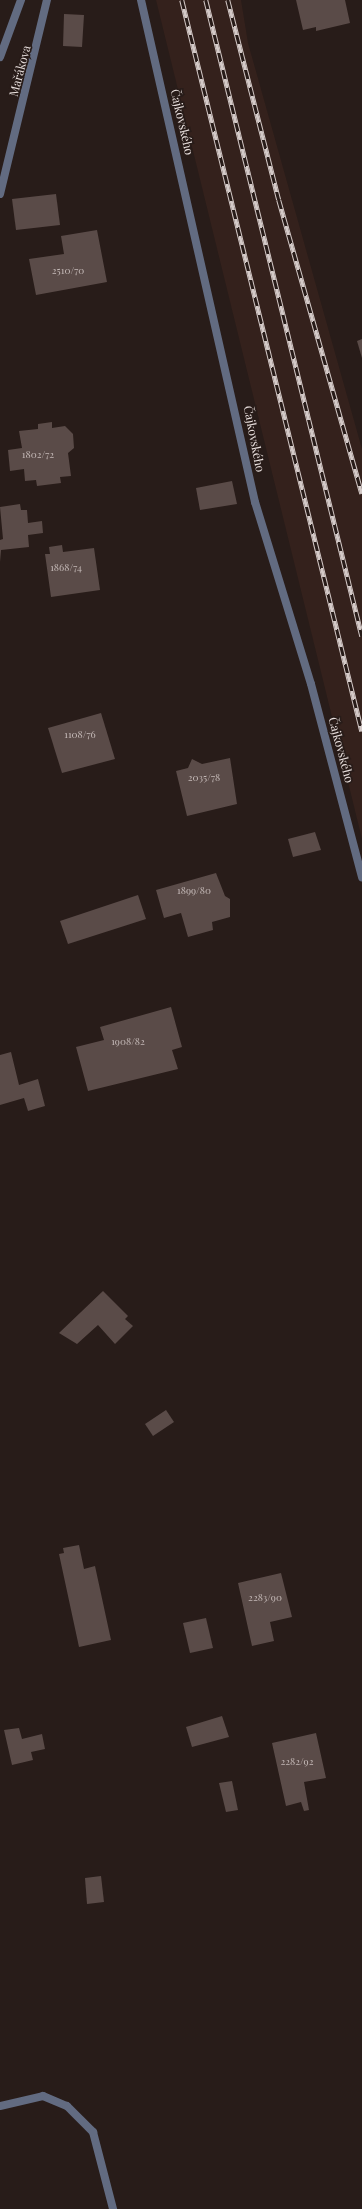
<!DOCTYPE html>
<html>
<head>
<meta charset="utf-8">
<style>
	body { margin:0 }
	#map { position:relative; width:362px; height:2209px; overflow:hidden; background:#281c19; font-family:"Playfair Display",serif }
	div>[style] { position:absolute }
	.built>* { inset:0; background:#34211c }
	.building>* { inset:0; background:#5a4b48 }
	.lane>* { height:8px; margin:-4px; padding:0 4px; transform-origin:4px; border-radius:4px; background:#626b81 }
	.street>* { height:8px; margin:-4px; padding:0 4px; transform-origin:4px; border-radius:4px; background:#626b81 }
	.rail>* { height:4.5px; margin-top:-2.25px; transform-origin:0; background:repeating-linear-gradient(90deg,#281c19 0 9px,#d4cac8 0 18px); box-sizing:border-box; border-block:1px solid #d4cac8 }
	span { translate:-50% -50%; white-space:nowrap; text-align:center; line-height:1.15; -webkit-text-stroke:3.5px #281c19; paint-order:stroke }
	.number-label { font-size:10px; color:#c4b9b7 }
	.number-label span { -webkit-text-stroke-width:0 }
	.street-label { font-size:12px; color:#e7dedc }
</style>
</head>
<body>
<div id="map">
	<div class="built">
		<div style="clip-path:polygon(156px 0,241px 0,248px 43px,362px 449px,362px 839px)"></div>
	</div>
	<div class="building">
		<div style="clip-path:polygon(296px 0,345px 0,350px 23px,316px 31px,316px 27px,303px 30px)"></div>
		<div style="clip-path:polygon(64px 14px,84px 15px,82px 47px,63px 46px)"></div>
		<div style="clip-path:polygon(56px 194px,60px 225px,16px 230px,12px 199px)"></div>
		<div style="clip-path:polygon(97px 230px,107px 282px,36px 295px,29px 259px,64px 254px,61px 236px)"></div>
		<div style="clip-path:polygon(362px 339px,362px 358px,357px 341px)"></div>
		<div style="clip-path:polygon(52px 422px,52px 428px,65px 426px,73px 434px,74px 448px,68px 453px,71px 476px,60px 477px,61px 483px,37px 486px,36px 480px,25px 481px,24px 469px,10px 471px,8px 450px,22px 448px,19px 431px,38px 429px,38px 424px)"></div>
		<div style="clip-path:polygon(232px 481px,237px 504px,200px 510px,196px 488px)"></div>
		<div style="clip-path:polygon(20px 504px,21px 510px,27px 510px,28px 523px,42px 521px,43px 533px,28px 535px,29px 547px,1px 550px,0 562px,0 540px,3px 539px,0 507px)"></div>
		<div style="clip-path:polygon(62px 545px,63px 552px,94px 548px,100px 590px,51px 597px,45px 554px,50px 554px,49px 547px)"></div>
		<div style="clip-path:polygon(101px 713px,115px 759px,62px 773px,48px 728px)"></div>
		<div style="clip-path:polygon(230px 758px,237px 804px,187px 816px,176px 771px,188px 768px,192px 759px,202px 764px)"></div>
		<div style="clip-path:polygon(315px 832px,321px 850px,293px 857px,288px 839px)"></div>
		<div style="clip-path:polygon(216px 873px,225px 896px,230px 899px,230px 917px,212px 922px,213px 930px,188px 937px,181px 913px,164px 918px,156px 890px)"></div>
		<div style="clip-path:polygon(138px 895px,146px 919px,68px 944px,60px 921px)"></div>
		<div style="clip-path:polygon(171px 1007px,182px 1047px,172px 1050px,178px 1069px,88px 1091px,76px 1047px,104px 1040px,100px 1027px)"></div>
		<div style="clip-path:polygon(11px 1052px,19px 1085px,38px 1079px,45px 1106px,28px 1111px,24px 1098px,0 1105px,0 1055px)"></div>
		<div style="clip-path:polygon(103px 1291px,128px 1316px,125px 1319px,133px 1326px,115px 1344px,98px 1325px,77px 1344px,59px 1333px)"></div>
		<div style="clip-path:polygon(166px 1410px,174px 1422px,153px 1436px,145px 1424px)"></div>
		<div style="clip-path:polygon(79px 1545px,84px 1569px,95px 1566px,111px 1640px,79px 1647px,59px 1554px,64px 1553px,63px 1548px)"></div>
		<div style="clip-path:polygon(281px 1573px,292px 1617px,270px 1622px,274px 1641px,252px 1646px,238px 1583px)"></div>
		<div style="clip-path:polygon(206px 1618px,213px 1648px,190px 1653px,183px 1623px)"></div>
		<div style="clip-path:polygon(222px 1716px,229px 1737px,192px 1747px,186px 1727px)"></div>
		<div style="clip-path:polygon(19px 1728px,22px 1739px,42px 1734px,45px 1749px,31px 1752px,33px 1760px,12px 1765px,4px 1730px)"></div>
		<div style="clip-path:polygon(316px 1733px,326px 1778px,304px 1782px,309px 1810px,304px 1811px,301px 1802px,286px 1806px,272px 1743px)"></div>
		<div style="clip-path:polygon(232px 1781px,238px 1810px,226px 1812px,219px 1783px)"></div>
		<div style="clip-path:polygon(101px 1876px,104px 1902px,87px 1904px,85px 1878px)"></div>
	</div>
	<div class="lane">
		<div style="left:0;top:57px;width:61px;rotate:-69.8deg"></div>
		<div style="left:0;top:2106px;width:44px;rotate:-13.1deg"></div>
		<div style="left:43px;top:2096px;width:26px;rotate:23deg"></div>
		<div style="left:67px;top:2106px;width:37px;rotate:45deg"></div>
		<div style="left:93px;top:2132px;width:80px;rotate:75.4deg"></div>
	</div>
	<div class="street">
		<div style="left:141px;top:0;width:515px;rotate:77.21deg"></div>
		<div style="left:255px;top:502px;width:190px;rotate:72.9deg"></div>
		<div style="left:311px;top:684px;width:200px;rotate:75.2deg"></div>
		<div style="left:0;top:194px;width:200px;rotate:-76.4deg"></div>
	</div>
	<div class="rail">
		<div style="left:182px;top:0;width:753px;rotate:76.17deg"></div>
		<div style="left:206px;top:0;width:655px;rotate:76.22deg"></div>
		<div style="left:228px;top:0;width:206px;rotate:75.7deg"></div>
		<div style="left:279px;top:200px;width:305px;rotate:74.2deg"></div>
	</div>
	<div class="number-label">
		<span style="left:68px;top:271px">2510/70</span>
		<span style="left:38px;top:455px">1802/72</span>
		<span style="left:66px;top:568px">1868/74</span>
		<span style="left:80px;top:735px">1108/76</span>
		<span style="left:204px;top:778px">2035/78</span>
		<span style="left:194px;top:891px">1899/80</span>
		<span style="left:128px;top:1042px">1908/82</span>
		<span style="left:265px;top:1598px">2283/90</span>
		<span style="left:297px;top:1762px">2282/92</span>
	</div>
	<div class="street-label">
		<span style="left:20px;top:71px;rotate:-75deg">Mařákova</span>
		<span style="left:182px;top:122px;rotate:77deg">Čajkovského</span>
		<span style="left:254px;top:439px;rotate:79deg">Čajkovského</span>
		<span style="left:341px;top:750px;rotate:75deg">Čajkovského</span>
	</div>
</div>
</body>
</html>
